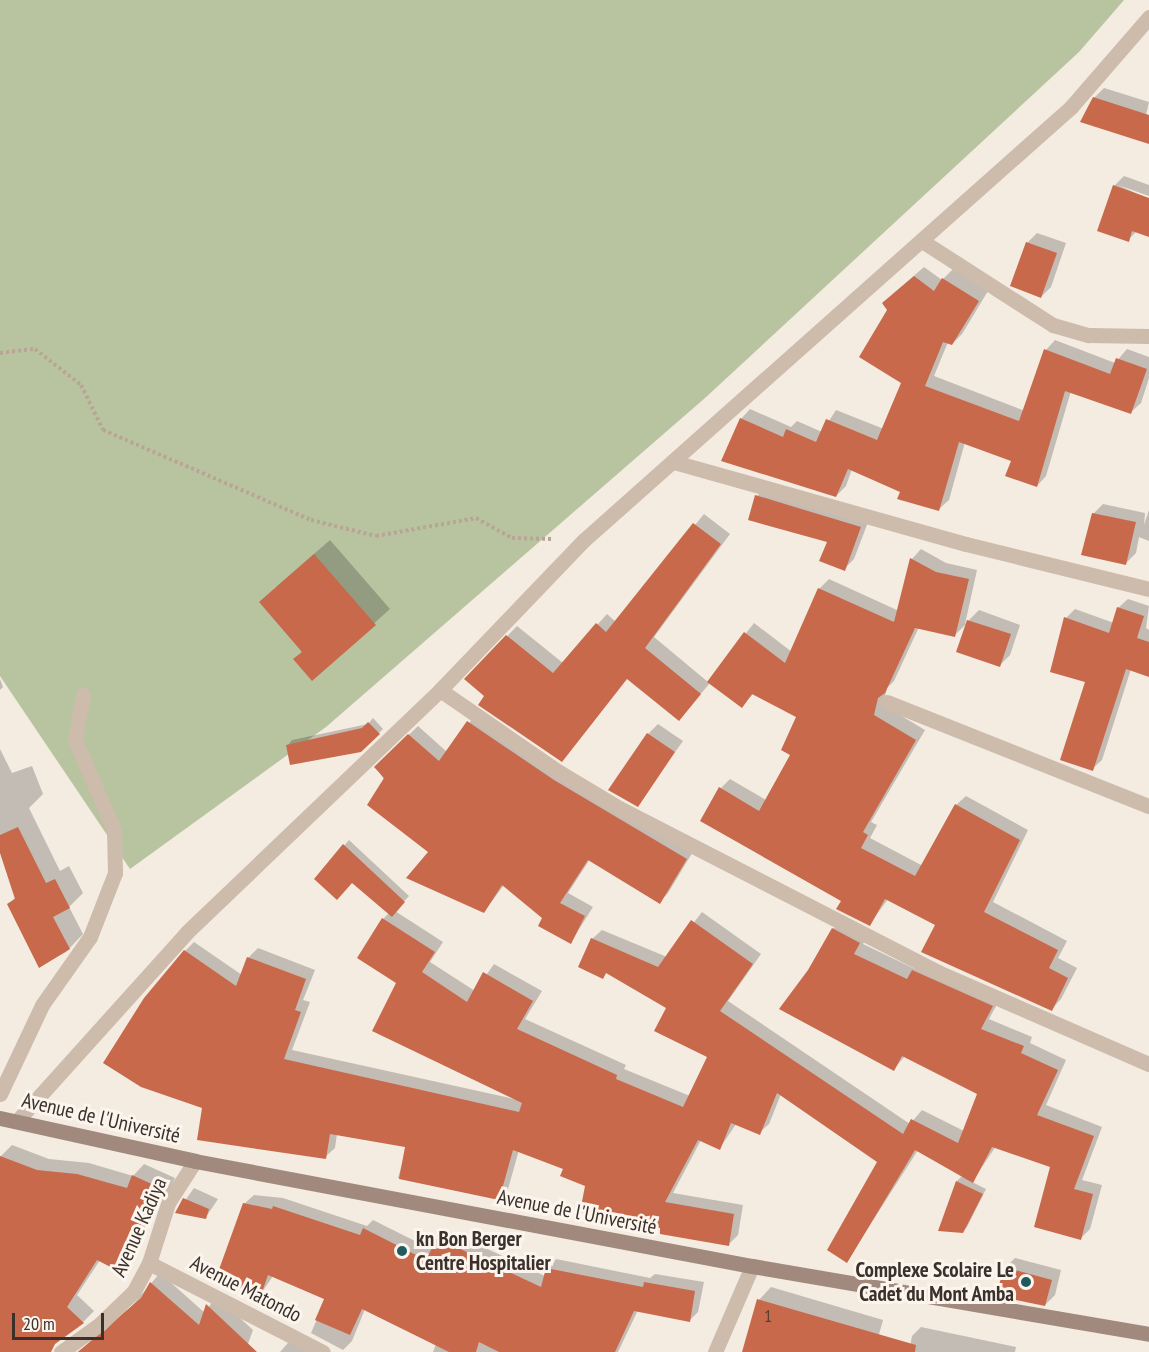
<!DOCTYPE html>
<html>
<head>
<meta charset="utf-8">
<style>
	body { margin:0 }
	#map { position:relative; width:1149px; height:1352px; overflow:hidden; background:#f4ebe1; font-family:"PT Sans Narrow",sans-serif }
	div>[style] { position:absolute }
	.green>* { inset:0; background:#b8c4a0 }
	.shadow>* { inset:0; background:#0003 }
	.building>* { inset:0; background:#c8694b }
	.path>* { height:4px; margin-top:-2px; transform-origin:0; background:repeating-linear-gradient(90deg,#b9a596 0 3px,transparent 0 6px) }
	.lane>* { height:15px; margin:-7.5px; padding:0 7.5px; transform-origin:7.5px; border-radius:7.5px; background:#cdbbac }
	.street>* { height:15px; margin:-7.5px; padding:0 7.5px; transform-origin:7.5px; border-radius:7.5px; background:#cdbbac }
	.secondary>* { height:15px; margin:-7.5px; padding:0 7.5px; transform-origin:7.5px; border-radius:7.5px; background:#a18a7d }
	.dots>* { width:16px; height:16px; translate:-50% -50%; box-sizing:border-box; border:3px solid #fbf5ee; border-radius:50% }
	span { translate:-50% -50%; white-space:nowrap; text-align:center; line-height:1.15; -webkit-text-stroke:6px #fbf5ee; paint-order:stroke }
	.number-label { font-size:18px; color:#5e3e33 }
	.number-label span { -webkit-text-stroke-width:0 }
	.street-label { font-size:21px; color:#3b302b }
	.poi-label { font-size:21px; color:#3b302b; font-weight:700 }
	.left { translate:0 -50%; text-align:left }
	.right { translate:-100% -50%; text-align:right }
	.scale { position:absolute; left:12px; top:1313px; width:92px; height:27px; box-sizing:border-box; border:3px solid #3b302b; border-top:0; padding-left:8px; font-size:18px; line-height:21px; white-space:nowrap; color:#3b302b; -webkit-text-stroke:4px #fbf5ee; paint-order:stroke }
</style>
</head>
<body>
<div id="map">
	<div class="green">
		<div style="clip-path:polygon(0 0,1124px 0,1079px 52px,705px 398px,326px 727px,130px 869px,0 676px)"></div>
	</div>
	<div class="shadow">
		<div style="clip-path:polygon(1104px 88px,1149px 102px,1143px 128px,1094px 98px)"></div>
		<div style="clip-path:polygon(1124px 176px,1149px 185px,1149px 196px,1118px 185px,1149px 199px,1149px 236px,1137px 231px,1128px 240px,1114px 186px)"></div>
		<div style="clip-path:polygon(1037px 233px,1066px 243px,1051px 287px,1041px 297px,1027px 243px)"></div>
		<div style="clip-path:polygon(924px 267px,942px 280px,953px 269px,988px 291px,962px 334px,952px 344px,948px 342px,934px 376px,1025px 411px,1046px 350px,1055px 340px,1115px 363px,1127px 349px,1149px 357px,1149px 378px,1141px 403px,1131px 412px,1071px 391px,1046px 476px,1037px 486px,1013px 460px,965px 442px,949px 500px,939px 509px,852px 469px,846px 486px,836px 496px,741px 419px,750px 409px,791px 427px,797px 421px,822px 432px,836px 410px,884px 429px,903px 383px,889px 310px,893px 294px)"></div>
		<div style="clip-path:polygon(767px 486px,870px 517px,854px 559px,844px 569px,829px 541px,757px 496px)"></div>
		<div style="clip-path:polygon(1103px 504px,1145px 513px,1144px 525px,1149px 510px,1149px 541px,1139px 537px,1136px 553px,1126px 563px,1093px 514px)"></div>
		<div style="clip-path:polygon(704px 514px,730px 534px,654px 637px,708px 682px,754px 623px,792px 652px,819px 589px,829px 579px,899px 611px,912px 559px,921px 549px,946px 563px,977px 570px,965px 624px,979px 610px,1020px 625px,1010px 655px,1000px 665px,968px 622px,955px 635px,919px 627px,894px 681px,887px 688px,883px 705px,925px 730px,871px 822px,877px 825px,870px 838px,923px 866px,956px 805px,966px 796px,1028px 830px,993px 902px,1067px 941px,1058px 958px,1077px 968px,1061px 999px,1052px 1009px,937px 924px,888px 899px,870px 924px,721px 788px,730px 779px,766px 800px,792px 754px,798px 716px,754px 693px,742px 706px,710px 683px,688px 709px,628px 678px,486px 696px,466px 679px,517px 626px,563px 663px,607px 614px,616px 622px)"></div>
		<div style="clip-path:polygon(330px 540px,390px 609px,312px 679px,276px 587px)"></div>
		<div style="clip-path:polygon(1128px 599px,1149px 606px,1146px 628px,1149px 630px,1149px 675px,1131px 669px,1102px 760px,1092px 769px,1087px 682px,1066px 618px,1075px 609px,1114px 623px,1118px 608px)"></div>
		<div style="clip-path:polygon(0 679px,3px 687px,0 690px)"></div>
		<div style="clip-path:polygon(477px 713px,694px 850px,668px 893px,659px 902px,590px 859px,568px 893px,593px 907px,571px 942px,504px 885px,484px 912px,430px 852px,376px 767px,418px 726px,447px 752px)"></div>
		<div style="clip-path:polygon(373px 718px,383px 729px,360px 751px,288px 745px,292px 740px,368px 724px)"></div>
		<div style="clip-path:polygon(658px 724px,683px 741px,637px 805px,648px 734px)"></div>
		<div style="clip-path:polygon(0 749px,12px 773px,32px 766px,43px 794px,29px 808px,60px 871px,69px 866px,83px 893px,69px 907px,83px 934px,66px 952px,40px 966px,8px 904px,16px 897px,0 848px)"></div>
		<div style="clip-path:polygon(349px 840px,409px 896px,395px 911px,443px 942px,430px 962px,475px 991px,494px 964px,542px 991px,525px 1019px,626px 1065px,624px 1069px,690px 1096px,709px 1057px,668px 1007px,607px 972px,603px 977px,592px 939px,602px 930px,667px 957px,702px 912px,761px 954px,728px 1001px,910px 1124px,922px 1110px,964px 1131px,979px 1093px,905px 1056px,894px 1069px,809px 971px,833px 929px,843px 920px,869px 933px,863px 944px,915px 969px,923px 961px,1001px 997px,989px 1019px,1032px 1037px,1030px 1043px,1066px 1060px,1046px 1105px,1102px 1127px,1082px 1180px,1102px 1185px,1090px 1229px,1081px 1238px,1052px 1166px,996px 1146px,972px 1182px,986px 1189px,967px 1227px,962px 1232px,940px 1230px,957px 1181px,963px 1175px,918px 1150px,847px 1261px,879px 1162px,781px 1094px,769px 1124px,759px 1133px,736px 1124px,720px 1148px,701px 1140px,673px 1193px,743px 1205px,738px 1235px,729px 1244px,660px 1233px,661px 1226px,586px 1185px,565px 1168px,519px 1150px,508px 1189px,498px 1199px,398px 1178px,407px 1146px,337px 1134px,335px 1148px,325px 1157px,204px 1107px,185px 951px,194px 942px,242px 975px,248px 958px,258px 948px,315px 970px,303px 1000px,310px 1002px,292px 1050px,514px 1099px,397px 983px,383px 919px,389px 913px,352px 881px,316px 879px)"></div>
		<div style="clip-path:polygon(12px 1145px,49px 1159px,89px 1163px,133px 1176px,144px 1164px,175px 1178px,167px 1196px,154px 1207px,131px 1259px,120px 1270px,100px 1260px,77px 1295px,94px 1311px,83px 1322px,13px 1352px,0 1352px,0 1157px)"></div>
		<div style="clip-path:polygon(194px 1188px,218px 1199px,206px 1217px,177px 1212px)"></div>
		<div style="clip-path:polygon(254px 1195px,283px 1198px,367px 1226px,373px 1220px,433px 1250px,447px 1230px,545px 1276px,556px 1259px,650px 1278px,655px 1274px,704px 1282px,698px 1312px,689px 1321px,638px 1310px,618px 1352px,433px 1352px,436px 1344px,365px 1309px,352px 1341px,343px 1350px,311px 1333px,326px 1298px,273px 1276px,260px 1295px,217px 1279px,244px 1204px)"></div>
		<div style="clip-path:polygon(1015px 1258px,1061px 1270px,1055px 1295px,1045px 1305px,1005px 1268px)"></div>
		<div style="clip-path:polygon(160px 1273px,205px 1313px,216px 1296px,253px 1330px,245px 1352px,77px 1352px,118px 1322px)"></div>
		<div style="clip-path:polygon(771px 1287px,883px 1320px,874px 1352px,744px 1352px,759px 1300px)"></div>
		<div style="clip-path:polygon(921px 1327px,1016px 1347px,1015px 1352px,909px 1352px,912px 1336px)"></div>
		<div style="clip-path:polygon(295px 1335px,328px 1352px,280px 1352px)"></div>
	</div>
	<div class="building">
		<div style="clip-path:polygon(1093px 97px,1149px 115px,1149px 144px,1080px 122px)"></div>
		<div style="clip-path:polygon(1113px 185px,1149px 198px,1149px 237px,1132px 231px,1129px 242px,1097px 231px)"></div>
		<div style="clip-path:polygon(1026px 242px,1057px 253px,1041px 298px,1010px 286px)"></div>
		<div style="clip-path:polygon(914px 276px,934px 291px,942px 278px,979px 301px,952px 345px,943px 342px,925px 386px,1019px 421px,1044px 349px,1110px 374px,1116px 358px,1147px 369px,1131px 414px,1065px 391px,1037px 487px,1005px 476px,1011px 461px,959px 442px,939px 511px,897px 499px,900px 492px,848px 469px,836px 497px,721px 461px,740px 418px,783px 437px,786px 429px,816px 442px,826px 419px,877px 440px,901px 383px,859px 357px,887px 310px,882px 303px)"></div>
		<div style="clip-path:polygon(755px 495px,861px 527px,845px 571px,819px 561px,827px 542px,748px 520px)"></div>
		<div style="clip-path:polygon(1092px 513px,1136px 522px,1126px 565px,1081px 555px)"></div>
		<div style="clip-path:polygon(693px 523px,721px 544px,645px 648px,701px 694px,679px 721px,627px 679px,562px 762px,478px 705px,484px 696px,464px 679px,506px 635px,553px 673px,596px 623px,606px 632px)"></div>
		<div style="clip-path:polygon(314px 554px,376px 625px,312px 681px,293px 659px,302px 652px,259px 602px)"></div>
		<div style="clip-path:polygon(910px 558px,936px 572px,969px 579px,955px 637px,915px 628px,885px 693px,878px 698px,874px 715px,916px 740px,863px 832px,868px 835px,861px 848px,915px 876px,955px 804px,1020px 840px,984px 912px,1058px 950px,1049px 968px,1068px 978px,1052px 1011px,921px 952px,935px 925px,885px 899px,870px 926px,836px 909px,841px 901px,700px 821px,719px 787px,759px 811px,790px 755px,781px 750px,796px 717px,752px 694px,742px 708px,707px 682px,744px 632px,785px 663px,818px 588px,894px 622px)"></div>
		<div style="clip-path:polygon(1117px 607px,1144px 616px,1137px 638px,1149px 642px,1149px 677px,1126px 669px,1093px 771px,1060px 760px,1085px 682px,1050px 672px,1064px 617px,1109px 633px)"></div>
		<div style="clip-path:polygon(967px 620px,1011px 634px,1000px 667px,956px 652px)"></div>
		<div style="clip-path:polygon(467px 721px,554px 780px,687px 859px,660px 904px,588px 860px,560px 903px,585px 916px,571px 944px,538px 926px,542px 918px,502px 885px,484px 913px,406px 878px,428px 852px,367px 805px,384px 778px,374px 767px,408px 734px,439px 761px)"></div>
		<div style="clip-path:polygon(368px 722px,380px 734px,361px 752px,290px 765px,286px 745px,362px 728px)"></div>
		<div style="clip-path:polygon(647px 733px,675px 752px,638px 807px,608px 790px)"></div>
		<div style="clip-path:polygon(18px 827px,46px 883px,55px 879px,70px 908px,53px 917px,70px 949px,39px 968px,7px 904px,15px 899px,0 853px,0 835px)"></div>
		<div style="clip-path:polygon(343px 844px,405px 902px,392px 917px,352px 883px,337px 900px,314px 879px)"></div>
		<div style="clip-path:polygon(382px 918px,435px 952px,422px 972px,467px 1002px,483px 972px,533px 1001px,517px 1029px,617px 1075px,616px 1079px,683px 1107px,707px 1057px,654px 1031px,666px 1008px,606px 973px,603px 979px,578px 967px,591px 938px,658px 967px,691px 920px,753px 964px,720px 1011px,903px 1134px,911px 1119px,958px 1143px,977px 1094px,902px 1056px,894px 1071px,779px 1009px,808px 970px,832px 928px,860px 943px,854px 954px,907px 979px,912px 970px,993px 1006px,981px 1029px,1024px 1046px,1021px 1053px,1058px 1070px,1037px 1115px,1094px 1136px,1074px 1189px,1093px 1194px,1081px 1240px,1034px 1227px,1050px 1167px,992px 1147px,973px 1183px,915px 1150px,847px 1263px,827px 1250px,877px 1162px,777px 1093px,760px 1135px,731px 1123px,720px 1150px,698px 1140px,665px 1202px,734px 1214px,729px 1246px,660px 1234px,660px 1228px,580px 1212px,585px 1186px,560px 1176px,563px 1169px,513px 1150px,499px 1200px,399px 1179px,405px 1147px,330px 1134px,326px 1159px,197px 1140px,202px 1108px,141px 1087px,103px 1063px,144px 998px,184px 950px,236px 986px,247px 957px,306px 979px,295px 1010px,301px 1012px,284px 1059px,519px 1112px,522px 1103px,372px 1031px,396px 983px,357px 958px)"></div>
		<div style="clip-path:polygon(0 1156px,37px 1170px,77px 1174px,127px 1188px,132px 1175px,165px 1190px,156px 1209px,149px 1208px,120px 1272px,97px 1260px,67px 1307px,84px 1323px,55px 1344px,51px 1352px,0 1352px)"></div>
		<div style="clip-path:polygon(956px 1181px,983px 1194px,963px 1233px,938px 1231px)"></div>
		<div style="clip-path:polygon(183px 1198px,209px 1209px,206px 1219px,175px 1213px)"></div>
		<div style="clip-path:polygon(243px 1203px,272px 1209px,273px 1206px,360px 1235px,363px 1228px,426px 1260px,437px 1238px,541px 1287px,546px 1268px,643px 1287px,644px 1282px,695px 1291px,690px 1322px,634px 1311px,615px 1352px,499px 1352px,479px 1342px,476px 1352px,449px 1352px,362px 1309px,350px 1335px,315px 1320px,324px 1299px,268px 1275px,261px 1295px,217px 1275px)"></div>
		<div style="clip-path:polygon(1004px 1267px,1052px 1280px,1045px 1306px,996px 1296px)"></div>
		<div style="clip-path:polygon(150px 1282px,199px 1325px,206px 1304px,257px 1352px,78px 1352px,141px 1298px)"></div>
		<div style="clip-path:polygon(757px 1299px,916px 1345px,915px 1352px,742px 1352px)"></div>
	</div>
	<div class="path">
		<div style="left:0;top:353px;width:35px;rotate:-7deg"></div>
		<div style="left:35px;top:349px;width:58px;rotate:38deg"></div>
		<div style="left:81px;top:385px;width:50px;rotate:63.9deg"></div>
		<div style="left:103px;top:430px;width:227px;rotate:23.4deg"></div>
		<div style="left:311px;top:520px;width:67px;rotate:13.8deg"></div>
		<div style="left:376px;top:536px;width:102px;rotate:-10.2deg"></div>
		<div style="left:476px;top:518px;width:41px;rotate:29.1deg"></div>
		<div style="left:512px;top:538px;width:40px;rotate:1.4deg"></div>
	</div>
	<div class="lane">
		<div style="left:922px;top:241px;width:156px;rotate:32.7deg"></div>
		<div style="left:1053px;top:325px;width:37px;rotate:16deg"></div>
		<div style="left:1089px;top:335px;width:60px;rotate:1deg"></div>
		<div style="left:674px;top:462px;width:303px;rotate:15.7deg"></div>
		<div style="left:966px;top:544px;width:188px;rotate:13.8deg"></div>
		<div style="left:440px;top:690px;width:145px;rotate:34.6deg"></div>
		<div style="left:559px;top:772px;width:70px;rotate:31deg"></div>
		<div style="left:619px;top:808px;width:359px;rotate:27.2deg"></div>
		<div style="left:938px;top:972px;width:230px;rotate:23.6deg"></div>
		<div style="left:887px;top:702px;width:282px;rotate:21.7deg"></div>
		<div style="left:0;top:1094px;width:98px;rotate:-64.7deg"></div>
		<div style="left:42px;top:1005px;width:83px;rotate:-54.8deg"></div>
		<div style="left:90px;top:937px;width:69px;rotate:-68.7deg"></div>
		<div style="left:115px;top:873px;width:43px;rotate:-91.3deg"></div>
		<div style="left:114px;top:830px;width:98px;rotate:-113.4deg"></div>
		<div style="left:75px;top:740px;width:46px;rotate:-79.9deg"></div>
		<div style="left:17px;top:1121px;width:254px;rotate:-48deg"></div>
		<div style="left:187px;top:932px;width:350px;rotate:-43.7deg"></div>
		<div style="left:440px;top:690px;width:208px;rotate:-46.2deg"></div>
		<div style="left:584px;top:540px;width:652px;rotate:-41.64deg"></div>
		<div style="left:1071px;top:107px;width:119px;rotate:-49.1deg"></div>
		<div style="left:715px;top:1352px;width:94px;rotate:-66.7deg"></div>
	</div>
	<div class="street">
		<div style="left:149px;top:1263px;width:195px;rotate:27.1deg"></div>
		<div style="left:61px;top:1352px;width:48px;rotate:-35.7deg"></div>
		<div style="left:100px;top:1324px;width:47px;rotate:-44.1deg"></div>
		<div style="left:134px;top:1291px;width:32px;rotate:-62deg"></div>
		<div style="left:149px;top:1263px;width:63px;rotate:-72.4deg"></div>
		<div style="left:168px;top:1203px;width:50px;rotate:-57.3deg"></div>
	</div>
	<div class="secondary">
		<div style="left:0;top:1118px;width:200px;rotate:12.4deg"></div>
		<div style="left:195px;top:1161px;width:567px;rotate:10.68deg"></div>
		<div style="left:752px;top:1266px;width:403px;rotate:9.7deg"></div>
	</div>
	<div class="dots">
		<div style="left:402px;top:1251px;background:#1f5a5e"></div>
		<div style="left:1026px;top:1282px;background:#1f5a5e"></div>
	</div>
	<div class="number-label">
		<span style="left:768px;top:1316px">1</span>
	</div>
	<div class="street-label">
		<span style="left:101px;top:1118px;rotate:13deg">Avenue de l'Université</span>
		<span style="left:577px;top:1212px;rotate:11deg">Avenue de l'Université</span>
		<span style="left:139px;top:1227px;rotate:-66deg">Avenue Kadiya</span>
		<span style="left:246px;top:1289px;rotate:27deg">Avenue Matondo</span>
	</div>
	<div class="poi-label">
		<span class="left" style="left:416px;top:1251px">kn Bon Berger<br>Centre Hospitalier</span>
		<span class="right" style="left:1014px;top:1282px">Complexe Scolaire Le<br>Cadet du Mont Amba</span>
	</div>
	<div class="scale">20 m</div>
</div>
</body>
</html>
